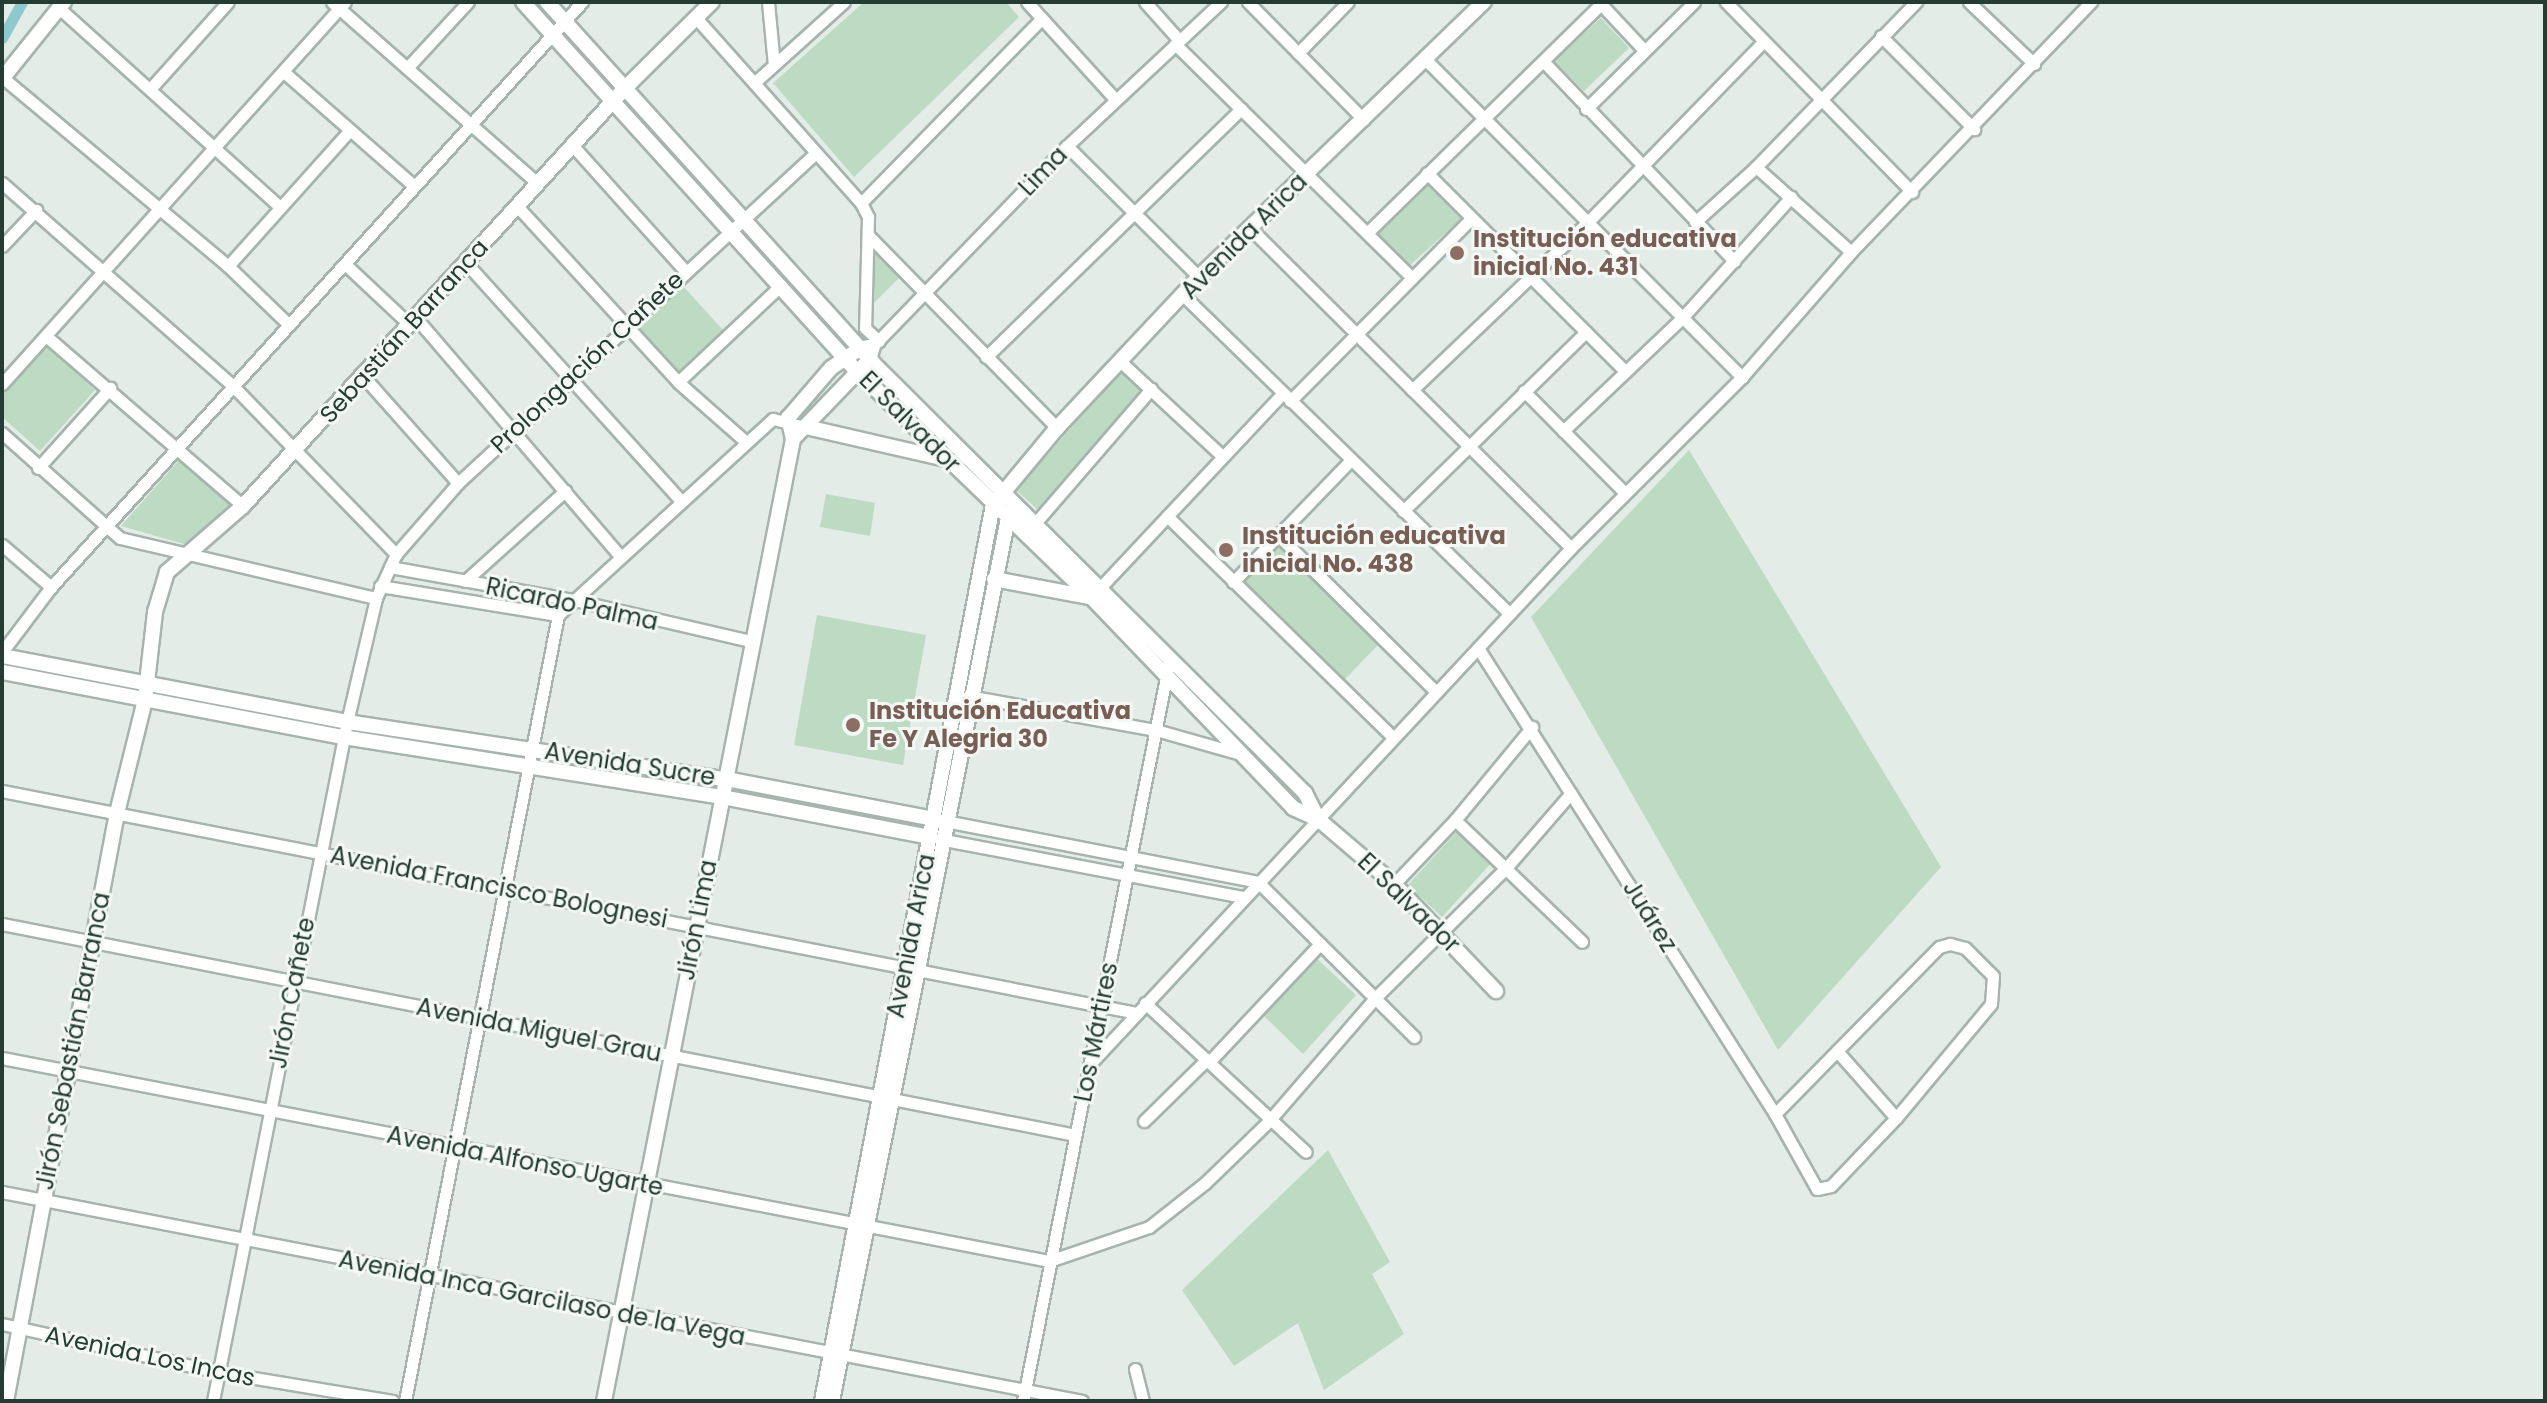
<!DOCTYPE html>
<html>
<head>
<meta charset="utf-8">
<style>
	body { margin:0 }
	#map { position:relative; width:2547px; height:1403px; overflow:hidden; background:#e3ece7; font-family:Poppins,sans-serif }
	div>[style] { position:absolute }
	.green>* { inset:0; background:#bddbc2 }
	.canal>* { height:11px; margin:-5.5px; padding:0 5.5px; transform-origin:5.5px; border-radius:5.5px; background:#8ec9cd }
	.roads { filter:drop-shadow(2px 0 #a6b4ad) drop-shadow(-2px 0 #a6b4ad) drop-shadow(0 2px #a6b4ad) drop-shadow(0 -2px #a6b4ad) }
	.minor>* { height:11px; margin:-5.5px; padding:0 5.5px; transform-origin:5.5px; border-radius:5.5px; background:#fff }
	.tertiary>* { height:14px; margin:-7px; padding:0 7px; transform-origin:7px; border-radius:7px; background:#fff }
	.dots>* { width:22px; height:22px; translate:-50% -50%; box-sizing:border-box; border:4px solid #f3f8f5; border-radius:50% }
	span { translate:-50% -50%; white-space:nowrap; text-align:center; line-height:1.15; -webkit-text-stroke:6px #f3f8f5; paint-order:stroke }
	.street-label { font-size:24px; color:#243c33 }
	.education-label { font-size:24px; color:#785e54; font-weight:700 }
	.left { translate:0 -50%; text-align:left }
	.frame { position:absolute; inset:0; border:4px solid #243c33; pointer-events:none }
</style>
</head>
<body>
<div id="map">
	<div class="green">
		<div style="clip-path:polygon(864px 2px,1006px 2px,1019px 17px,854px 177px,773px 83px)"></div>
		<div style="clip-path:polygon(1601px 18px,1629px 48px,1584px 91px,1554px 61px)"></div>
		<div style="clip-path:polygon(1427px 182px,1461px 219px,1408px 267px,1373px 233px)"></div>
		<div style="clip-path:polygon(873px 251px,902px 275px,873px 304px,867px 304px)"></div>
		<div style="clip-path:polygon(683px 286px,723px 330px,678px 373px,637px 328px)"></div>
		<div style="clip-path:polygon(41px 341px,95px 390px,40px 451px,2px 417px,2px 385px)"></div>
		<div style="clip-path:polygon(1122px 370px,1144px 389px,1038px 510px,1016px 490px)"></div>
		<div style="clip-path:polygon(1689px 450px,1941px 867px,1778px 1050px,1531px 617px)"></div>
		<div style="clip-path:polygon(180px 459px,234px 506px,184px 544px,121px 526px)"></div>
		<div style="clip-path:polygon(826px 494px,875px 503px,870px 536px,820px 527px)"></div>
		<div style="clip-path:polygon(1277px 542px,1380px 643px,1344px 680px,1241px 581px)"></div>
		<div style="clip-path:polygon(817px 615px,926px 635px,903px 765px,794px 745px)"></div>
		<div style="clip-path:polygon(1460px 828px,1494px 860px,1442px 917px,1408px 885px)"></div>
		<div style="clip-path:polygon(1314px 956px,1356px 995px,1303px 1054px,1261px 1013px)"></div>
		<div style="clip-path:polygon(1328px 1150px,1390px 1262px,1372px 1274px,1404px 1334px,1324px 1390px,1298px 1323px,1234px 1366px,1182px 1290px)"></div>
	</div>
	<div class="canal">
		<div style="left:2px;top:38px;width:41px;rotate:-60.9deg"></div>
	</div>
	<div class="roads">
		<div class="minor">
			<div style="left:332px;top:2px;width:273px;rotate:41.4deg"></div>
			<div style="left:768px;top:2px;width:63px;rotate:84.6deg"></div>
			<div style="left:1027px;top:2px;width:132px;rotate:47.8deg"></div>
			<div style="left:1145px;top:2px;width:51px;rotate:48.2deg"></div>
			<div style="left:1248px;top:2px;width:165px;rotate:45.5deg"></div>
			<div style="left:1599px;top:2px;width:64px;rotate:46.9deg"></div>
			<div style="left:1726px;top:2px;width:266px;rotate:45.6deg"></div>
			<div style="left:1969px;top:2px;width:90px;rotate:43.6deg"></div>
			<div style="left:59px;top:8px;width:297px;rotate:42deg"></div>
			<div style="left:697px;top:19px;width:246px;rotate:48.3deg"></div>
			<div style="left:861px;top:203px;width:16px;rotate:63deg"></div>
			<div style="left:868px;top:217px;width:111px;rotate:91.5deg"></div>
			<div style="left:865px;top:328px;width:19px;rotate:43deg"></div>
			<div style="left:1881px;top:36px;width:132px;rotate:45deg"></div>
			<div style="left:1175px;top:44px;width:333px;rotate:44.6deg"></div>
			<div style="left:1298px;top:53px;width:71px;rotate:-45.6deg"></div>
			<div style="left:1426px;top:60px;width:448px;rotate:45.1deg"></div>
			<div style="left:1543px;top:61px;width:277px;rotate:46.3deg"></div>
			<div style="left:407px;top:68px;width:90px;rotate:-47.3deg"></div>
			<div style="left:285px;top:73px;width:171px;rotate:41.2deg"></div>
			<div style="left:2px;top:77px;width:295px;rotate:39.9deg"></div>
			<div style="left:228px;top:266px;width:85px;rotate:44deg"></div>
			<div style="left:754px;top:83px;width:121px;rotate:-42deg"></div>
			<div style="left:151px;top:88px;width:115px;rotate:-48.2deg"></div>
			<div style="left:1586px;top:109px;width:152px;rotate:-44.7deg"></div>
			<div style="left:573px;top:146px;width:168px;rotate:48.1deg"></div>
			<div style="left:1067px;top:146px;width:186px;rotate:44.8deg"></div>
			<div style="left:1756px;top:167px;width:127px;rotate:41.8deg"></div>
			<div style="left:1427px;top:173px;width:279px;rotate:45deg"></div>
			<div style="left:2px;top:183px;width:309px;rotate:41.3deg"></div>
			<div style="left:234px;top:387px;width:233px;rotate:45.9deg"></div>
			<div style="left:861px;top:203px;width:257px;rotate:-45.6deg"></div>
			<div style="left:517px;top:206px;width:239px;rotate:47.5deg"></div>
			<div style="left:678px;top:382px;width:89px;rotate:41.4deg"></div>
			<div style="left:1695px;top:222px;width:82px;rotate:-42deg"></div>
			<div style="left:1756px;top:167px;width:230px;rotate:-45.9deg"></div>
			<div style="left:1252px;top:230px;width:450px;rotate:44.9deg"></div>
			<div style="left:1367px;top:233px;width:327px;rotate:-44.4deg"></div>
			<div style="left:869px;top:236px;width:269px;rotate:45.6deg"></div>
			<div style="left:2px;top:246px;width:50px;rotate:-46.6deg"></div>
			<div style="left:345px;top:264px;width:89px;rotate:43.2deg"></div>
			<div style="left:467px;top:264px;width:319px;rotate:47.9deg"></div>
			<div style="left:228px;top:266px;width:181px;rotate:-48.1deg"></div>
			<div style="left:1184px;top:296px;width:455px;rotate:44.3deg"></div>
			<div style="left:416px;top:318px;width:312px;rotate:49.4deg"></div>
			<div style="left:46px;top:336px;width:260px;rotate:40.8deg"></div>
			<div style="left:873px;top:346px;width:279px;rotate:-45.9deg"></div>
			<div style="left:1067px;top:146px;width:211px;rotate:-43.1deg"></div>
			<div style="left:986px;top:357px;width:356px;rotate:-44.2deg"></div>
			<div style="left:1121px;top:362px;width:138px;rotate:42.9deg"></div>
			<div style="left:363px;top:376px;width:143px;rotate:48.4deg"></div>
			<div style="left:678px;top:382px;width:139px;rotate:-43.2deg"></div>
			<div style="left:2px;top:384px;width:513px;rotate:-48.08deg"></div>
			<div style="left:1412px;top:390px;width:240px;rotate:-43.7deg"></div>
			<div style="left:1586px;top:224px;width:255px;rotate:-45.8deg"></div>
			<div style="left:1524px;top:391px;width:142px;rotate:45.3deg"></div>
			<div style="left:1290px;top:401px;width:258px;rotate:-45.2deg"></div>
			<div style="left:1563px;top:431px;width:164px;rotate:-43.5deg"></div>
			<div style="left:1682px;top:318px;width:163px;rotate:-48deg"></div>
			<div style="left:2px;top:433px;width:158px;rotate:41.7deg"></div>
			<div style="left:120px;top:538px;width:263px;rotate:13.2deg"></div>
			<div style="left:38px;top:468px;width:108px;rotate:-48deg"></div>
			<div style="left:1403px;top:511px;width:256px;rotate:-44.4deg"></div>
			<div style="left:1167px;top:516px;width:316px;rotate:44.4deg"></div>
			<div style="left:1031px;top:528px;width:184px;rotate:-49.2deg"></div>
			<div style="left:1278px;top:535px;width:223px;rotate:44.8deg"></div>
			<div style="left:2px;top:545px;width:65px;rotate:40.6deg"></div>
			<div style="left:390px;top:567px;width:187px;rotate:10.2deg"></div>
			<div style="left:574px;top:600px;width:185px;rotate:13.1deg"></div>
			<div style="left:465px;top:581px;width:135px;rotate:-42deg"></div>
			<div style="left:1233px;top:582px;width:170px;rotate:-46deg"></div>
			<div style="left:380px;top:586px;width:180px;rotate:9.3deg"></div>
			<div style="left:1096px;top:592px;width:272px;rotate:-46.8deg"></div>
			<div style="left:558px;top:615px;width:291px;rotate:-42.4deg"></div>
			<div style="left:773px;top:419px;width:34px;rotate:14deg"></div>
			<div style="left:1478px;top:648px;width:553px;rotate:57.49deg"></div>
			<div style="left:1775px;top:1114px;width:86px;rotate:60.8deg"></div>
			<div style="left:1817px;top:1189px;width:14px;rotate:-12deg"></div>
			<div style="left:1831px;top:1186px;width:94px;rotate:-46.3deg"></div>
			<div style="left:1896px;top:1118px;width:148px;rotate:-50.2deg"></div>
			<div style="left:1991px;top:1004px;width:28px;rotate:-86deg"></div>
			<div style="left:1993px;top:976px;width:40px;rotate:-135deg"></div>
			<div style="left:1965px;top:948px;width:16px;rotate:-165deg"></div>
			<div style="left:1950px;top:944px;width:11px;rotate:165deg"></div>
			<div style="left:1939px;top:947px;width:234px;rotate:134.5deg"></div>
			<div style="left:2px;top:652px;width:81px;rotate:-53deg"></div>
			<div style="left:51px;top:587px;width:790px;rotate:-47.77deg"></div>
			<div style="left:968px;top:696px;width:191px;rotate:10.3deg"></div>
			<div style="left:1156px;top:730px;width:87px;rotate:15.9deg"></div>
			<div style="left:2px;top:791px;width:1157px;rotate:11.07deg"></div>
			<div style="left:940px;top:820px;width:324px;rotate:11deg"></div>
			<div style="left:1258px;top:882px;width:220px;rotate:44.8deg"></div>
			<div style="left:1455px;top:820px;width:176px;rotate:43.8deg"></div>
			<div style="left:939px;top:839px;width:310px;rotate:10.8deg"></div>
			<div style="left:1394px;top:884px;width:88px;rotate:-46.4deg"></div>
			<div style="left:1455px;top:820px;width:121px;rotate:-50.4deg"></div>
			<div style="left:2px;top:924px;width:1094px;rotate:11.12deg"></div>
			<div style="left:1145px;top:1003px;width:219px;rotate:42.8deg"></div>
			<div style="left:1837px;top:1051px;width:89px;rotate:48.6deg"></div>
			<div style="left:2px;top:1058px;width:1066px;rotate:10.97deg"></div>
			<div style="left:1049px;top:1261px;width:106px;rotate:-18.8deg"></div>
			<div style="left:1149px;top:1227px;width:71px;rotate:-38.2deg"></div>
			<div style="left:1205px;top:1183px;width:88px;rotate:-44.1deg"></div>
			<div style="left:1268px;top:1122px;width:164px;rotate:-49.2deg"></div>
			<div style="left:1375px;top:998px;width:185px;rotate:-44.8deg"></div>
			<div style="left:1506px;top:868px;width:99px;rotate:-49.1deg"></div>
			<div style="left:1210px;top:1061px;width:161px;rotate:-46.8deg"></div>
			<div style="left:1090px;top:1064px;width:705px;rotate:-47.01deg"></div>
			<div style="left:1571px;top:548px;width:242px;rotate:-45deg"></div>
			<div style="left:1742px;top:377px;width:166px;rotate:-48.9deg"></div>
			<div style="left:1851px;top:252px;width:347px;rotate:-46.2deg"></div>
			<div style="left:1144px;top:1121px;width:88px;rotate:-44.5deg"></div>
			<div style="left:2px;top:1192px;width:1100px;rotate:10.95deg"></div>
			<div style="left:2px;top:1324px;width:221px;rotate:12.5deg"></div>
			<div style="left:218px;top:1372px;width:177px;rotate:9.4deg"></div>
			<div style="left:1135px;top:1369px;width:33px;rotate:76deg"></div>
			<div style="left:213px;top:1401px;width:692px;rotate:-78.84deg"></div>
			<div style="left:347px;top:722px;width:127px;rotate:-76.8deg"></div>
			<div style="left:376px;top:598px;width:48px;rotate:-65.6deg"></div>
			<div style="left:396px;top:554px;width:94px;rotate:-48.9deg"></div>
			<div style="left:458px;top:483px;width:485px;rotate:-42.7deg"></div>
			<div style="left:405px;top:1401px;width:801px;rotate:-78.98deg"></div>
			<div style="left:1023px;top:1401px;width:753px;rotate:-78.82deg"></div>
		</div>
		<div class="tertiary">
			<div style="left:523px;top:2px;width:498px;rotate:47.9deg"></div>
			<div style="left:857px;top:371px;width:325px;rotate:44deg"></div>
			<div style="left:1091px;top:597px;width:292px;rotate:46.2deg"></div>
			<div style="left:1293px;top:808px;width:27px;rotate:24deg"></div>
			<div style="left:1318px;top:819px;width:100px;rotate:40.5deg"></div>
			<div style="left:1394px;top:884px;width:148px;rotate:46.4deg"></div>
			<div style="left:547px;top:2px;width:486px;rotate:47.9deg"></div>
			<div style="left:873px;top:363px;width:610px;rotate:44.87deg"></div>
			<div style="left:1305px;top:793px;width:29px;rotate:63deg"></div>
			<div style="left:2px;top:79px;width:99px;rotate:-51.2deg"></div>
			<div style="left:806px;top:427px;width:144px;rotate:12.9deg"></div>
			<div style="left:994px;top:579px;width:96px;rotate:10.8deg"></div>
			<div style="left:2px;top:656px;width:351px;rotate:10.8deg"></div>
			<div style="left:347px;top:722px;width:383px;rotate:8.6deg"></div>
			<div style="left:726px;top:779px;width:212px;rotate:10.9deg"></div>
			<div style="left:2px;top:672px;width:347px;rotate:10.8deg"></div>
			<div style="left:343px;top:737px;width:384px;rotate:9deg"></div>
			<div style="left:722px;top:797px;width:212px;rotate:10.9deg"></div>
			<div style="left:6px;top:1401px;width:598px;rotate:-79.31deg"></div>
			<div style="left:117px;top:813px;width:116px;rotate:-76.1deg"></div>
			<div style="left:145px;top:700px;width:89px;rotate:-83.5deg"></div>
			<div style="left:155px;top:612px;width:42px;rotate:-73.3deg"></div>
			<div style="left:167px;top:572px;width:101px;rotate:-41deg"></div>
			<div style="left:243px;top:506px;width:566px;rotate:-47.58deg"></div>
			<div style="left:625px;top:88px;width:122px;rotate:-44.7deg"></div>
			<div style="left:604px;top:1401px;width:980px;rotate:-78.88deg"></div>
			<div style="left:793px;top:439px;width:22px;rotate:-103deg"></div>
			<div style="left:788px;top:418px;width:66px;rotate:-49.3deg"></div>
			<div style="left:831px;top:368px;width:34px;rotate:-34deg"></div>
			<div style="left:859px;top:349px;width:14px;rotate:-12deg"></div>
			<div style="left:873px;top:346px;width:15px;rotate:106deg"></div>
			<div style="left:869px;top:360px;width:110px;rotate:133.9deg"></div>
			<div style="left:822px;top:1401px;width:912px;rotate:-79.2deg"></div>
			<div style="left:993px;top:505px;width:100px;rotate:-50.3deg"></div>
			<div style="left:1057px;top:428px;width:207px;rotate:-46.8deg"></div>
			<div style="left:1199px;top:277px;width:396px;rotate:-44deg"></div>
			<div style="left:832px;top:1401px;width:905px;rotate:-78.73deg"></div>
		</div>
	</div>
	<div class="dots">
		<div style="left:1457px;top:253px;background:#8d6e63"></div>
		<div style="left:1226px;top:550px;background:#8d6e63"></div>
		<div style="left:853px;top:725px;background:#8d6e63"></div>
	</div>
	<div class="street-label">
		<span style="left:1043px;top:171px;rotate:-46deg">Lima</span>
		<span style="left:1244px;top:236px;rotate:-45deg">Avenida Arica</span>
		<span style="left:404px;top:331px;rotate:-48deg">Sebastián Barranca</span>
		<span style="left:587px;top:362px;rotate:-43deg">Prolongación Cañete</span>
		<span style="left:910px;top:422px;rotate:45deg">El Salvador</span>
		<span style="left:572px;top:604px;rotate:12deg">Ricardo Palma</span>
		<span style="left:630px;top:764px;rotate:9deg">Avenida Sucre</span>
		<span style="left:499px;top:887px;rotate:11deg">Avenida Francisco Bolognesi</span>
		<span style="left:1409px;top:903px;rotate:44deg">El Salvador</span>
		<span style="left:1650px;top:916px;rotate:58deg">Juárez</span>
		<span style="left:697px;top:920px;rotate:-79deg">Jirón Lima</span>
		<span style="left:911px;top:936px;rotate:-79deg">Avenida Arica</span>
		<span style="left:292px;top:993px;rotate:-79deg">Jirón Cañete</span>
		<span style="left:539px;top:1030px;rotate:11deg">Avenida Miguel Grau</span>
		<span style="left:1096px;top:1032px;rotate:-79deg">Los Mártires</span>
		<span style="left:73px;top:1041px;rotate:-79deg">Jirón Sebastián Barranca</span>
		<span style="left:525px;top:1161px;rotate:11deg">Avenida Alfonso Ugarte</span>
		<span style="left:542px;top:1298px;rotate:11deg">Avenida Inca Garcilaso de la Vega</span>
		<span style="left:150px;top:1356px;rotate:12deg">Avenida Los Incas</span>
	</div>
	<div class="education-label">
		<span class="left" style="left:1473px;top:253px">Institución educativa<br>inicial No. 431</span>
		<span class="left" style="left:1242px;top:550px">Institución educativa<br>inicial No. 438</span>
		<span class="left" style="left:869px;top:725px">Institución Educativa<br>Fe Y Alegria 30</span>
	</div>
	<div class="frame"></div>
</div>
</body>
</html>
